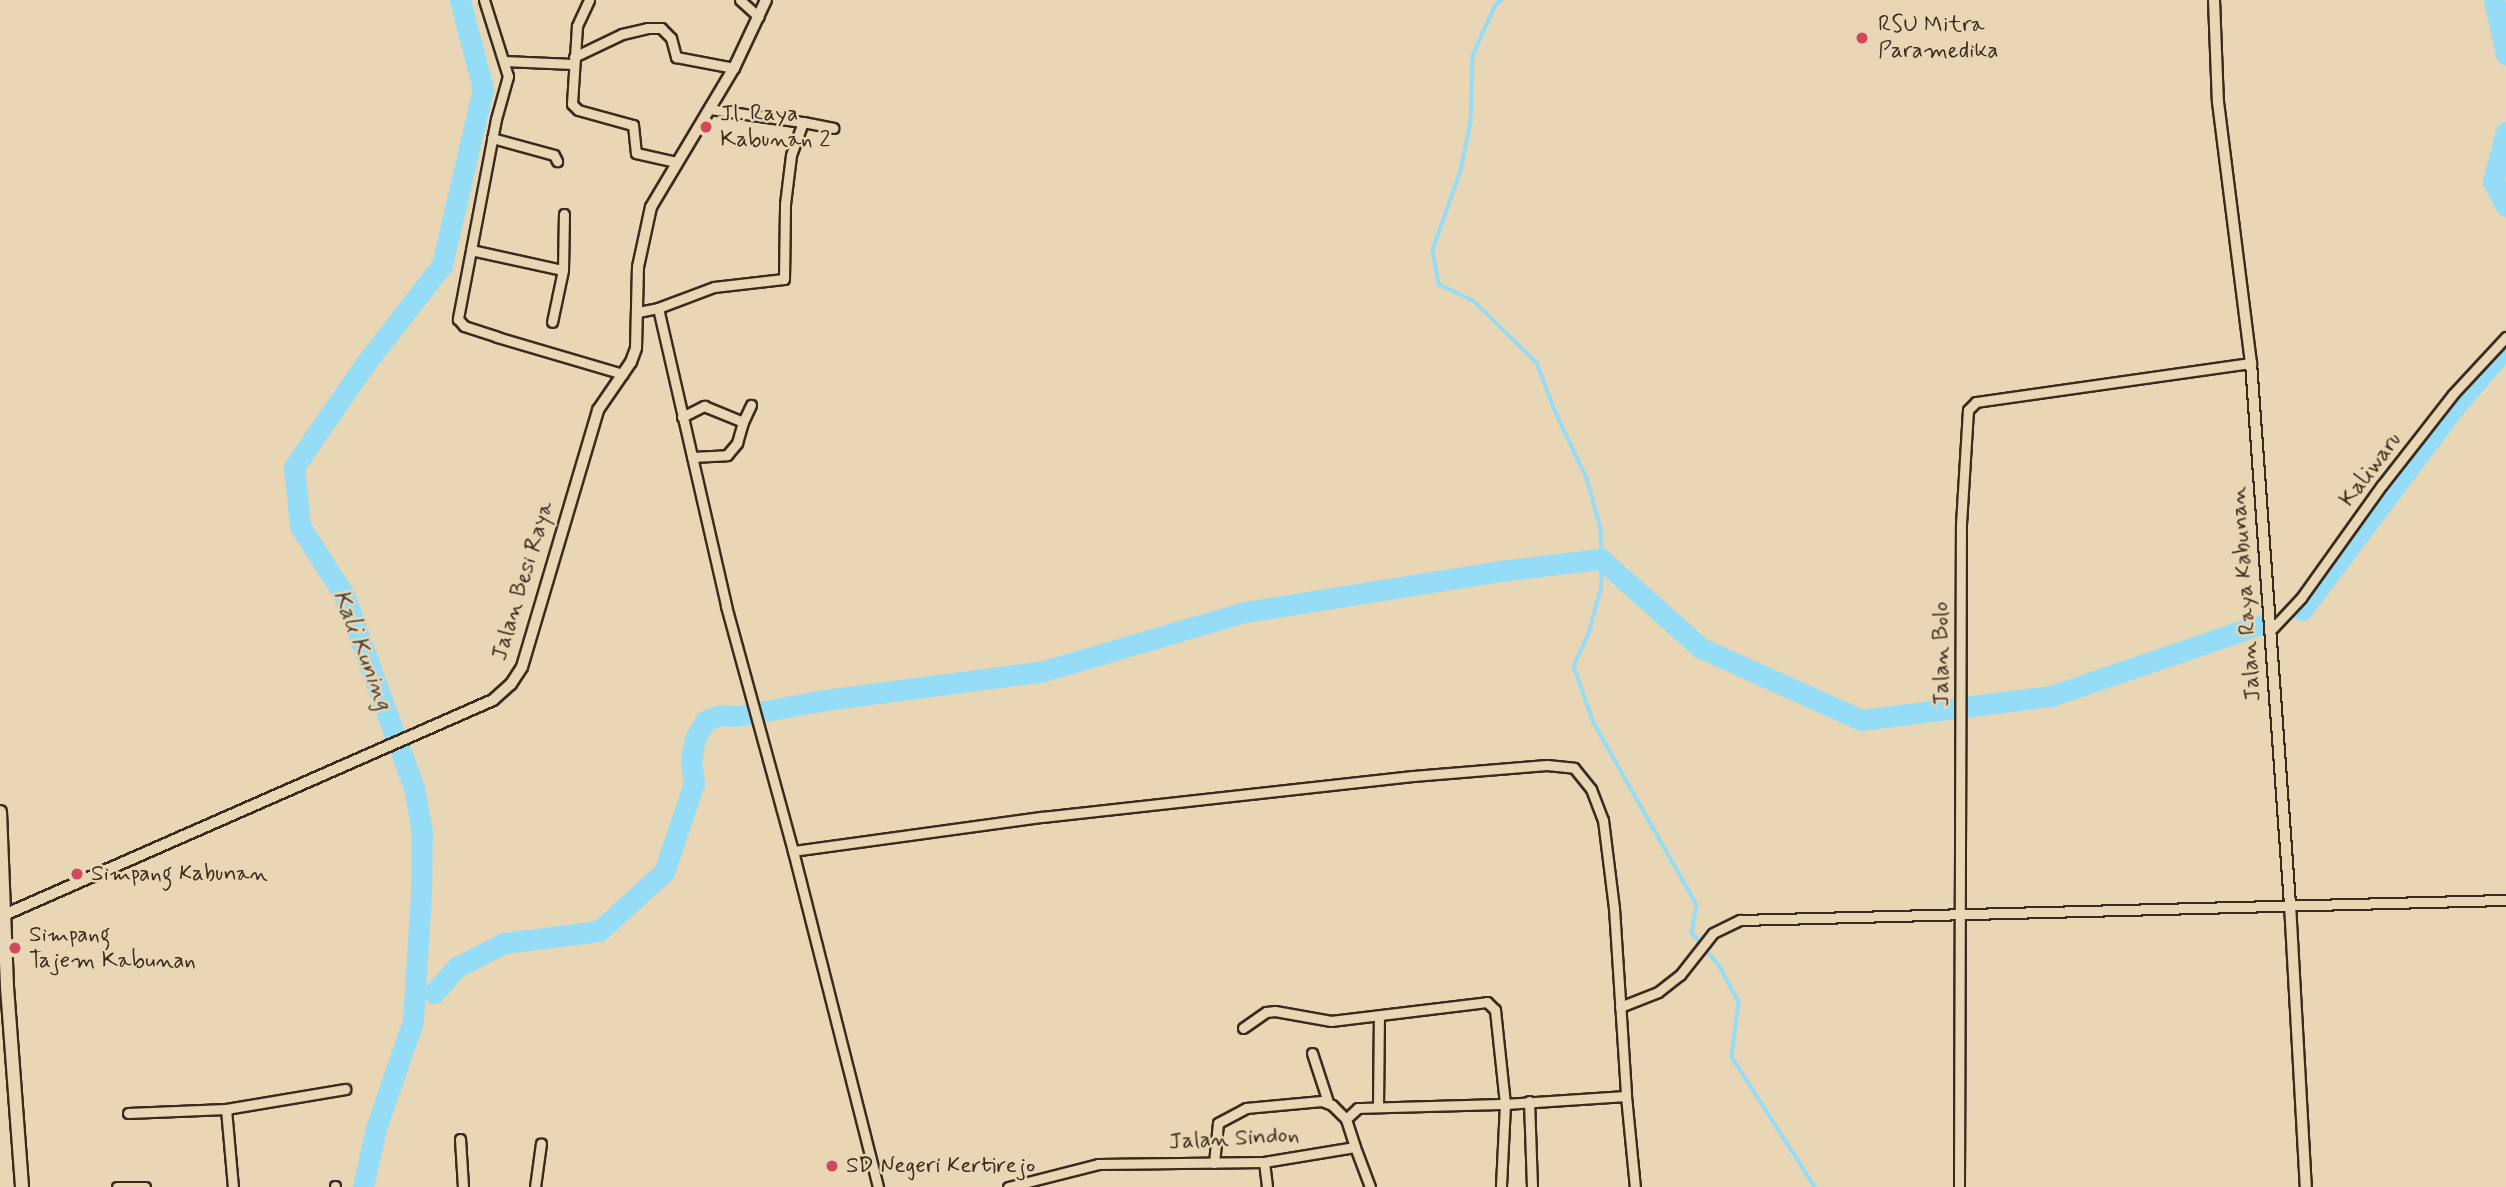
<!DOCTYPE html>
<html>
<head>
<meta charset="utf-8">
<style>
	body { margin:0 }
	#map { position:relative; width:2506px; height:1187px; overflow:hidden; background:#e8d6b4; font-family:Mynerve,sans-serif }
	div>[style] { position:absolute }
	.stream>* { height:3.5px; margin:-1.75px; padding:0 1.75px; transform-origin:1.75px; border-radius:1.75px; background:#95dcf7 }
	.river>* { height:21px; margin:-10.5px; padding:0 10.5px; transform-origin:10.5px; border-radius:10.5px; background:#95dcf7 }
	.roads { filter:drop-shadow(2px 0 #3b2a1e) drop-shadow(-2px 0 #3b2a1e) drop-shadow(0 2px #3b2a1e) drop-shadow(0 -2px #3b2a1e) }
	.minor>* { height:9px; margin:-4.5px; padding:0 4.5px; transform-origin:4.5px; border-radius:4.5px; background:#e8d6b4 }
	.tertiary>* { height:10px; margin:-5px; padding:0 5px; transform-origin:5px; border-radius:5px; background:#e8d6b4 }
	.secondary>* { height:12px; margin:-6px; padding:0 6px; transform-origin:6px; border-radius:6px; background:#e8d6b4 }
	.dots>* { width:19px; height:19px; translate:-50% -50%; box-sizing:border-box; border:4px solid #e8d6b4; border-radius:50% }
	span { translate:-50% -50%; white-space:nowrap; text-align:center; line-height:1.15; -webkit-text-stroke:5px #e8d6b4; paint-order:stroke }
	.poi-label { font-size:23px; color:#3b2a1e }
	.left { translate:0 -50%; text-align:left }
	.street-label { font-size:23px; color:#3b2a1e }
	.water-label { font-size:24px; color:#48453f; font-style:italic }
</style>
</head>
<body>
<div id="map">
	<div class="stream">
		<div style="left:1502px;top:0;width:10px;rotate:135deg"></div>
		<div style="left:1495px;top:7px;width:54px;rotate:114.2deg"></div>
		<div style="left:1473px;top:56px;width:66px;rotate:91.7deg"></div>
		<div style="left:1471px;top:122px;width:50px;rotate:101.5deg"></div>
		<div style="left:1461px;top:171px;width:84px;rotate:109.5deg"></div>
		<div style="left:1433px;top:250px;width:35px;rotate:80deg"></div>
		<div style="left:1439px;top:284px;width:39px;rotate:26deg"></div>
		<div style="left:1474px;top:301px;width:88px;rotate:44.5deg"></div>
		<div style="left:1537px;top:363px;width:53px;rotate:69.2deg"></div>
		<div style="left:1556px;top:413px;width:72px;rotate:64.5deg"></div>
		<div style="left:1587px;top:478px;width:53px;rotate:74.6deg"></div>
		<div style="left:1601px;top:529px;width:57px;rotate:89deg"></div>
		<div style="left:1602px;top:586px;width:50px;rotate:105.2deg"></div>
		<div style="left:1589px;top:634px;width:35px;rotate:115deg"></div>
		<div style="left:1574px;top:666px;width:60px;rotate:70.7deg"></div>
		<div style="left:1594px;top:723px;width:209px;rotate:60.5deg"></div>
		<div style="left:1697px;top:905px;width:28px;rotate:100deg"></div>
		<div style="left:1692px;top:933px;width:42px;rotate:49.8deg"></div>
		<div style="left:1719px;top:965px;width:42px;rotate:61.6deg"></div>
		<div style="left:1739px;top:1002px;width:55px;rotate:97.3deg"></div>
		<div style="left:1732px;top:1057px;width:154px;rotate:57.4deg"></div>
	</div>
	<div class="river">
		<div style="left:2494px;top:0;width:56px;rotate:77.7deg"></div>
		<div style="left:2506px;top:132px;width:51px;rotate:104.9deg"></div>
		<div style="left:2493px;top:181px;width:28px;rotate:63deg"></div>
		<div style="left:2302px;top:610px;width:250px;rotate:-53.1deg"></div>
		<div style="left:2452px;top:410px;width:74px;rotate:-49.4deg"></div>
		<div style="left:434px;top:993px;width:35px;rotate:-49deg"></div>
		<div style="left:457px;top:967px;width:53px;rotate:-27.1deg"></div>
		<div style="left:504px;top:943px;width:96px;rotate:-7.2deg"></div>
		<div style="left:599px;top:931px;width:88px;rotate:-42.2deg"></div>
		<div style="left:664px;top:872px;width:94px;rotate:-71.4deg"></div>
		<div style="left:694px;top:783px;width:22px;rotate:-98deg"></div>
		<div style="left:691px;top:761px;width:22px;rotate:-80deg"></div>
		<div style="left:695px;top:739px;width:21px;rotate:-61deg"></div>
		<div style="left:705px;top:721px;width:16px;rotate:-22deg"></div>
		<div style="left:720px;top:715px;width:17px;rotate:3deg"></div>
		<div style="left:737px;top:716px;width:89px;rotate:-10.3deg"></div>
		<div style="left:825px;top:700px;width:221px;rotate:-7.5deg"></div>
		<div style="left:1044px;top:671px;width:209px;rotate:-16.4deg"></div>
		<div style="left:1245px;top:612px;width:258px;rotate:-9.1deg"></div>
		<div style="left:1500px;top:571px;width:102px;rotate:-6.8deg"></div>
		<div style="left:1601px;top:559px;width:134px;rotate:41.7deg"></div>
		<div style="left:1701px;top:648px;width:175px;rotate:24.2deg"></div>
		<div style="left:1861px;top:720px;width:192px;rotate:-7.2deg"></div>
		<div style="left:2051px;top:696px;width:219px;rotate:-18.9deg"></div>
		<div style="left:363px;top:1187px;width:60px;rotate:-77.6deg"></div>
		<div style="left:376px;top:1128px;width:113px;rotate:-70.9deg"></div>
		<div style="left:413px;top:1021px;width:128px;rotate:-86.4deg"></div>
		<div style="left:421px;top:893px;width:61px;rotate:-89.1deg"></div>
		<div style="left:422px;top:832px;width:45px;rotate:-100.3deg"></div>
		<div style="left:414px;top:788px;width:205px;rotate:-109.9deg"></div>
		<div style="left:344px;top:595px;width:82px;rotate:-122.5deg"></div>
		<div style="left:300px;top:526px;width:59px;rotate:-95.8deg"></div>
		<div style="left:294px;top:467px;width:125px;rotate:-55.4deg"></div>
		<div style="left:365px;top:364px;width:125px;rotate:-52.1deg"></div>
		<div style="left:442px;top:265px;width:181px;rotate:-76.9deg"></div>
		<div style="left:483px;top:89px;width:92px;rotate:-104.5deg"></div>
	</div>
	<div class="roads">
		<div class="minor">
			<div style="left:484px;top:0;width:80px;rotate:72.5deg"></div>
			<div style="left:508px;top:76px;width:45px;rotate:105.6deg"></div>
			<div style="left:496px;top:119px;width:204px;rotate:100.8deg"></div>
			<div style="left:458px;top:319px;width:9px;rotate:49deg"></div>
			<div style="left:464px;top:326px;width:35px;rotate:18deg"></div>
			<div style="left:497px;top:337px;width:131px;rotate:16.4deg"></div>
			<div style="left:589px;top:0;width:29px;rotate:115deg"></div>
			<div style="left:577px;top:26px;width:78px;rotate:93.7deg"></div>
			<div style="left:572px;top:104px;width:8px;rotate:45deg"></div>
			<div style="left:578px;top:110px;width:57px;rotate:15.3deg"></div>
			<div style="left:633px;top:125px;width:28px;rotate:84deg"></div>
			<div style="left:636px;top:153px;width:41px;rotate:12.7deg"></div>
			<div style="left:740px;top:0;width:25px;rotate:42deg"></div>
			<div style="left:574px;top:57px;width:53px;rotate:-25.6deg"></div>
			<div style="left:622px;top:34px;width:26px;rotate:-13deg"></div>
			<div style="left:647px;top:28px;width:14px"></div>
			<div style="left:661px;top:28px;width:14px;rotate:45deg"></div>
			<div style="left:671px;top:38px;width:20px;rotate:75deg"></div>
			<div style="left:676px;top:57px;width:59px;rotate:10.7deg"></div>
			<div style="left:504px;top:61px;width:69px;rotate:2.5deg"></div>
			<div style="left:709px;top:109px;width:95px;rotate:7.9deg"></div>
			<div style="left:492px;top:138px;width:64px;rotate:15.3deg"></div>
			<div style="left:554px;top:155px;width:7px;rotate:63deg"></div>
			<div style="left:471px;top:250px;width:94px;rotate:12.3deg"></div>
			<div style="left:563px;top:270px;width:53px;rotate:101.9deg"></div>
			<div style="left:563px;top:270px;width:56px;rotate:-89deg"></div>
			<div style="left:658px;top:308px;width:60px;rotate:-20.6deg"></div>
			<div style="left:714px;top:287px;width:70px;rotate:-6.5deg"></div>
			<div style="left:784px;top:279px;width:75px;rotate:-89.2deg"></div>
			<div style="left:785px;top:204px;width:49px;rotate:-83deg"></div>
			<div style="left:791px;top:155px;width:35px;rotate:-70deg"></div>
			<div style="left:803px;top:122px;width:31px;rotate:11deg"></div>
			<div style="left:638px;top:312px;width:20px;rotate:-11deg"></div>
			<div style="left:658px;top:308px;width:306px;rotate:77.1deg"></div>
			<div style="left:726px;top:606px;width:254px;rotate:74.7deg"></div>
			<div style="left:793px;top:851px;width:347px;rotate:75.8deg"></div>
			<div style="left:682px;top:417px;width:25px;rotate:-27deg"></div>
			<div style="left:704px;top:406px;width:42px;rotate:22.3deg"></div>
			<div style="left:743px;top:422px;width:19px;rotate:-65deg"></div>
			<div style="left:692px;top:457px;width:35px;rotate:-3deg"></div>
			<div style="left:727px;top:455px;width:16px;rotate:-50deg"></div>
			<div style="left:737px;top:443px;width:22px;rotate:-74deg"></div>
			<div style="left:2271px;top:630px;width:44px;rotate:-46.8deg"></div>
			<div style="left:2301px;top:598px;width:139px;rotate:-54.4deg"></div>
			<div style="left:2382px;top:485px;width:115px;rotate:-52deg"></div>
			<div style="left:2453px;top:394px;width:78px;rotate:-47.1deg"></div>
			<div style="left:793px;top:851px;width:251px;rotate:-7.8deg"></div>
			<div style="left:1042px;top:817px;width:373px;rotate:-6.3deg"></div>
			<div style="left:1413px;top:776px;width:134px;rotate:-4.7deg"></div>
			<div style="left:1547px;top:765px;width:27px;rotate:6deg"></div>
			<div style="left:1574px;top:768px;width:27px;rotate:51deg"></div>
			<div style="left:1591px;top:789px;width:33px;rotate:69deg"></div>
			<div style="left:1603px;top:820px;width:89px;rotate:82.9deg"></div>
			<div style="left:1614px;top:908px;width:188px;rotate:86.3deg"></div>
			<div style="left:1626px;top:1096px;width:91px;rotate:84.4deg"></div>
			<div style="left:1620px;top:1007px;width:41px;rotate:-21.5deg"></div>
			<div style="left:1658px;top:992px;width:28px;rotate:-38deg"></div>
			<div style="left:1680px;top:975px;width:53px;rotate:-51.8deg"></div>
			<div style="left:1713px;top:933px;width:30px;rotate:-26deg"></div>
			<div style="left:1740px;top:920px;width:766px;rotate:-1.5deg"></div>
			<div style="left:1243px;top:1028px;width:28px;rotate:-35deg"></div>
			<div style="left:1266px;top:1012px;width:9px;rotate:-6deg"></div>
			<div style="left:1275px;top:1011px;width:57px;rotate:10.1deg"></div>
			<div style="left:1331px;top:1021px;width:157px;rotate:-6.9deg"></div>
			<div style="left:1487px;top:1002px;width:11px;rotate:45deg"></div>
			<div style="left:1495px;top:1010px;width:95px;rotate:83.9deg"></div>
			<div style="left:1505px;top:1104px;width:121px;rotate:-3.8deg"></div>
			<div style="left:1312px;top:1053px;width:52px;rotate:71.9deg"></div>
			<div style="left:1529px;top:1101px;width:86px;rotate:88deg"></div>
			<div style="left:1378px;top:1107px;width:90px;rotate:-89.4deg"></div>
			<div style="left:226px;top:1109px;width:78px;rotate:84.9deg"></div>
			<div style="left:128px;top:1113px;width:98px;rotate:-2.3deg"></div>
			<div style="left:226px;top:1109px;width:121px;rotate:-9.5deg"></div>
			<div style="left:460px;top:1139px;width:48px;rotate:86.4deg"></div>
			<div style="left:1355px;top:1147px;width:43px;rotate:69.4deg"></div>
			<div style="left:1264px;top:1162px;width:25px;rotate:83deg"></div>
			<div style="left:1214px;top:1163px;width:40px;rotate:-84.3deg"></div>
			<div style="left:1218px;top:1123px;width:32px;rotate:-28deg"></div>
			<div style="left:1246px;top:1108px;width:76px;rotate:-5.3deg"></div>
			<div style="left:1322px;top:1101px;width:11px;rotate:22deg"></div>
			<div style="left:1332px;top:1105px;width:20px;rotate:45deg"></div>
			<div style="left:117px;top:1187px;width:28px"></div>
			<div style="left:335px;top:1187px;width:1px;rotate:-90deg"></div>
			<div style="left:535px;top:1187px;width:44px;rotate:-82.2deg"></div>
			<div style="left:1008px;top:1187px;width:93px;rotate:-14.3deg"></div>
			<div style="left:1098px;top:1164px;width:166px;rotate:-0.7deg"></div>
			<div style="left:1264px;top:1162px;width:92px;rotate:-9.4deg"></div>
			<div style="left:1355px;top:1147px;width:29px;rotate:-108deg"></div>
			<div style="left:1346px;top:1119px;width:16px;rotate:-43deg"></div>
			<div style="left:1358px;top:1108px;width:147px;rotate:-1.6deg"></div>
			<div style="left:1505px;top:1104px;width:83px;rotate:92.8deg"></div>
			<div style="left:1959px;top:1187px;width:663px;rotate:-89.83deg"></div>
			<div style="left:1961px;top:524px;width:114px;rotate:-86.5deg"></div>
			<div style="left:1968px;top:410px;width:11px;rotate:-45deg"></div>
			<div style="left:1976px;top:402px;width:278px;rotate:-8.1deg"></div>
		</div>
		<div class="tertiary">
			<div style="left:2214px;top:0;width:102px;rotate:87.8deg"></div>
			<div style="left:2218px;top:102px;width:263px;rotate:82.8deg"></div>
			<div style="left:2251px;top:363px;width:542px;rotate:85.88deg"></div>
			<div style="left:2290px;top:904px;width:283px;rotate:86.8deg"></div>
			<div style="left:4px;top:915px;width:534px;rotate:-23.73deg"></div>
			<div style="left:493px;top:700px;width:24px;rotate:-42deg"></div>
			<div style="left:511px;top:684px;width:20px;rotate:-57deg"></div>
			<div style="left:522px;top:667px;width:268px;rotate:-73.5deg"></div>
			<div style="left:598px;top:410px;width:58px;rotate:-55.5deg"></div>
			<div style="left:631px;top:362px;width:15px;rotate:-70deg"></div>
			<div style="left:636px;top:348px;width:81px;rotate:-88.6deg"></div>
			<div style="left:638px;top:267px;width:61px;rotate:-77.8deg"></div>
			<div style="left:651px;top:207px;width:162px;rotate:-59.2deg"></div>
			<div style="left:734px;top:68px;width:75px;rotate:-64.8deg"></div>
		</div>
		<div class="secondary">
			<div style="left:0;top:812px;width:175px;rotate:87.7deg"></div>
			<div style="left:7px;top:987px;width:201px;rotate:85.7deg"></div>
		</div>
	</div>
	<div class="dots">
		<div style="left:1862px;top:38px;background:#d1495b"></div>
		<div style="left:706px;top:127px;background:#d1495b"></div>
		<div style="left:77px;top:874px;background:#d1495b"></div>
		<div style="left:15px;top:948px;background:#d1495b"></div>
		<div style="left:832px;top:1166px;background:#d1495b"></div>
	</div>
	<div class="poi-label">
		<span class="left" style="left:1878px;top:38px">RSU Mitra<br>Paramedika</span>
		<span class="left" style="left:720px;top:127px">Jl. Raya<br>Kabunan 2</span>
		<span class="left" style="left:91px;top:874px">Simpang Kabunan</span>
		<span class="left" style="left:29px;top:948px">Simpang<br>Tajem Kabunan</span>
		<span class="left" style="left:846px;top:1166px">SD Negeri Kertirejo</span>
	</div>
	<div class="street-label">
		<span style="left:2371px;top:470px;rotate:-53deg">Kaliwaru</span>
		<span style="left:523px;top:581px;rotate:-73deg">Jalan Besi Raya</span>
		<span style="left:2246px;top:594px;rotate:-94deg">Jalan Raya Kabunan</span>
		<span style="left:1942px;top:654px;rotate:-90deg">Jalan Bolo</span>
		<span style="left:1234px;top:1139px;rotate:-3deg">Jalan Sindon</span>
	</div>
	<div class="water-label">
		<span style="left:362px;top:650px;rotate:69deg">Kali Kuning</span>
	</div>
</div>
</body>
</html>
